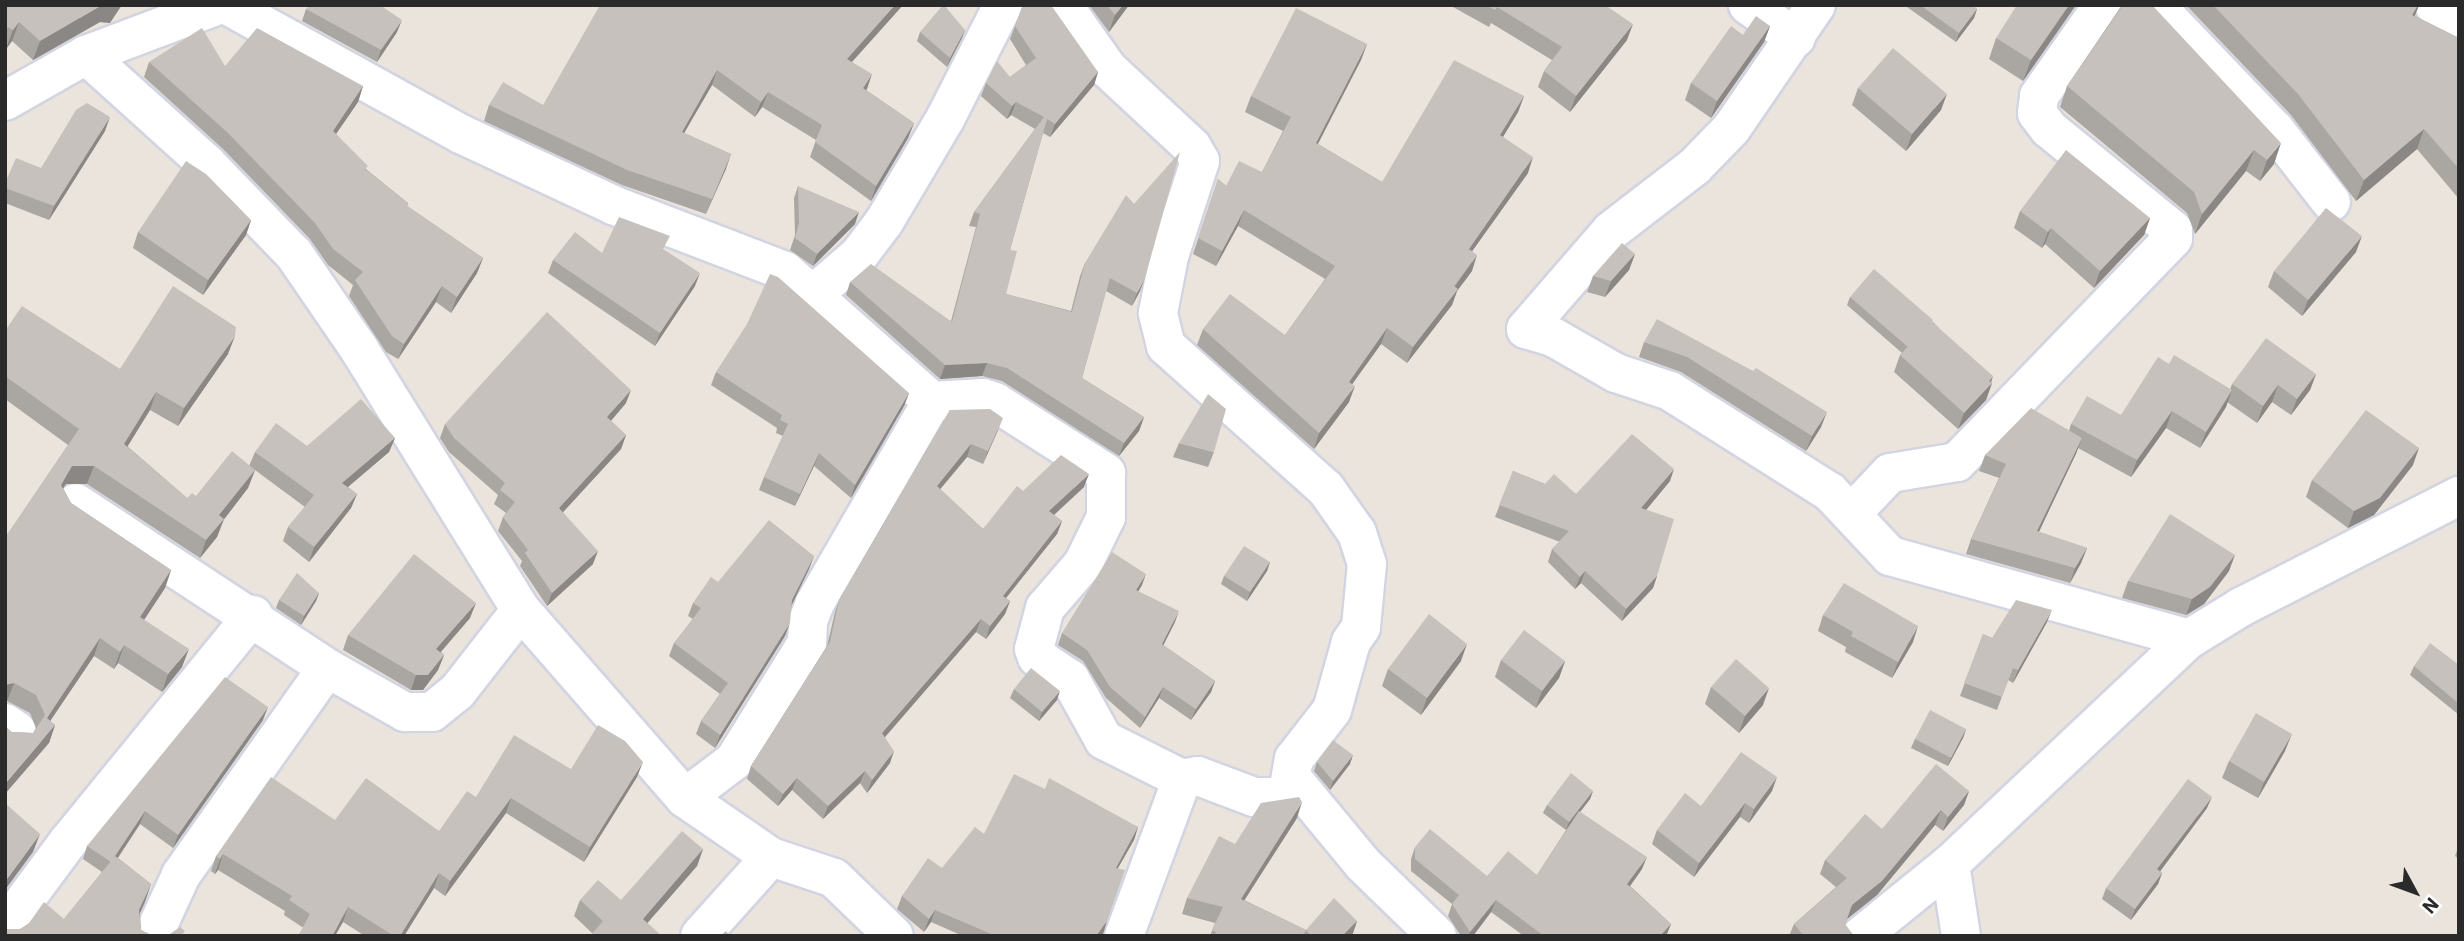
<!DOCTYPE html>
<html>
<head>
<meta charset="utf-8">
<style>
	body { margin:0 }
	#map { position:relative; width:2464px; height:941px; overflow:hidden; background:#ebe4dc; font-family:"IBM Plex Sans",sans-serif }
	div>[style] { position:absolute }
	.roads { filter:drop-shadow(2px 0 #d2d5e1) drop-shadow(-2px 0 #d2d5e1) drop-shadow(0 2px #d2d5e1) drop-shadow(0 -2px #d2d5e1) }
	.minor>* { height:38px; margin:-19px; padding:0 19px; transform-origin:19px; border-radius:19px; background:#fff }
	.wall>* { inset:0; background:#aaa6a2 }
	.shaded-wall>* { inset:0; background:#8b8784 }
	.building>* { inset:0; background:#c6c1bc }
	span { translate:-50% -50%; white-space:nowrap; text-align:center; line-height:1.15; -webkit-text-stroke:5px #fff; paint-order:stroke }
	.frame { position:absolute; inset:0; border:7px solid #2a2a2a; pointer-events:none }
	.north { position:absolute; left:2380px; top:857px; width:70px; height:70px; -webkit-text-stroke:5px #fff; paint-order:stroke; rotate:131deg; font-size:19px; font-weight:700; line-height:28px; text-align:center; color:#2a2a2a }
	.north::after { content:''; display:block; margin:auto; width:24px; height:32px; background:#2a2a2a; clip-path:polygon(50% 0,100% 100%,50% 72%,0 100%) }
</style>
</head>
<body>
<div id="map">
	<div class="roads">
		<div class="minor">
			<div style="left:227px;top:5px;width:267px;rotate:28.9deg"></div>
			<div style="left:461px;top:134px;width:168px;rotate:25deg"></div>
			<div style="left:613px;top:205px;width:184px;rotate:21deg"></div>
			<div style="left:785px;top:271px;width:196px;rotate:41.5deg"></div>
			<div style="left:932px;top:401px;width:51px;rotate:-3.4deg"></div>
			<div style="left:983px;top:398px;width:13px;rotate:18deg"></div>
			<div style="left:995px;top:402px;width:132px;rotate:32.6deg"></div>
			<div style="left:1106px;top:473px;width:44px;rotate:90deg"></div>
			<div style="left:1106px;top:517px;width:52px;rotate:116.1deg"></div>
			<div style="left:1083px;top:564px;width:58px;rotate:130.8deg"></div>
			<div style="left:1045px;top:608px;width:42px;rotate:105deg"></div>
			<div style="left:1034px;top:649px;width:9px;rotate:69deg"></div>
			<div style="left:1037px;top:657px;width:40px;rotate:34deg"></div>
			<div style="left:1070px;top:679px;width:70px;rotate:60.9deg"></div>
			<div style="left:1104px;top:740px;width:87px;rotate:26.6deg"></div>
			<div style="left:1182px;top:779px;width:16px;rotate:-11deg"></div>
			<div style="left:1198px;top:776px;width:60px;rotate:20.6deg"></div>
			<div style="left:1254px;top:797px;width:22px"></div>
			<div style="left:1276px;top:797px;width:13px;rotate:-23deg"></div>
			<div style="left:1288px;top:792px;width:34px;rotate:-80deg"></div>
			<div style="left:1294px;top:759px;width:62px;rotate:-52.2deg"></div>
			<div style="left:1332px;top:710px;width:71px;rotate:-74.4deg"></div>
			<div style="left:1351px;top:642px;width:18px;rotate:-56deg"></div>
			<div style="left:1361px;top:627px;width:63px;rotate:-84.6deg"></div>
			<div style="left:1367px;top:564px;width:33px;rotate:-108deg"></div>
			<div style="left:1357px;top:533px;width:54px;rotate:-125.2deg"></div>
			<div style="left:1326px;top:489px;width:215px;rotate:-138.2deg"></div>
			<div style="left:1166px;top:346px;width:34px;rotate:-104deg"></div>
			<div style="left:1158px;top:313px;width:58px;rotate:-79.1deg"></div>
			<div style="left:1169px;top:256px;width:100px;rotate:-71.9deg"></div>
			<div style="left:1200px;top:161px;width:16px;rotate:-120deg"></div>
			<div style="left:1192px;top:147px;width:115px;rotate:-137.1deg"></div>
			<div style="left:1108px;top:69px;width:78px;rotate:-125.1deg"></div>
			<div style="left:1748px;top:5px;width:58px;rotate:34.5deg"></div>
			<div style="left:1816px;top:5px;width:150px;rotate:124.4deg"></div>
			<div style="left:1731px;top:129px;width:53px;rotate:134.2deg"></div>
			<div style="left:1694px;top:167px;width:105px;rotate:142.4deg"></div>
			<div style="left:1611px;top:231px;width:130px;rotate:130.9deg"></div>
			<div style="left:1526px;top:329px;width:28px;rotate:17deg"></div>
			<div style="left:1553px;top:337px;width:73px;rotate:29.7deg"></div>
			<div style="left:1616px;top:373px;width:57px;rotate:18.4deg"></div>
			<div style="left:1670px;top:391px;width:189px;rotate:32.3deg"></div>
			<div style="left:1830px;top:492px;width:88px;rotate:46.8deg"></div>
			<div style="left:1890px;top:556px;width:310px;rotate:15.5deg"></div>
			<div style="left:2155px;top:5px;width:173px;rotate:46.2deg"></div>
			<div style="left:2275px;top:130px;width:91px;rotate:52.1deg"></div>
			<div style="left:2434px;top:5px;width:39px;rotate:50deg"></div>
			<div style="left:86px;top:55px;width:163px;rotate:42deg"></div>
			<div style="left:207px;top:164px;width:125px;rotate:46deg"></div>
			<div style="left:294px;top:254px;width:115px;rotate:55.6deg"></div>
			<div style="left:359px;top:349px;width:307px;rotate:58.2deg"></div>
			<div style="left:521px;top:610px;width:249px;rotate:48.9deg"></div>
			<div style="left:685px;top:798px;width:104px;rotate:34.5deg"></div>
			<div style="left:771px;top:857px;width:66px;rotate:18.4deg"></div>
			<div style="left:834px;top:878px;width:83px;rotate:44deg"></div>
			<div style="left:5px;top:101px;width:93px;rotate:-29.6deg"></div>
			<div style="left:86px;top:55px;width:141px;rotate:-20.7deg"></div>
			<div style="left:815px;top:293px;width:58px;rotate:-40.8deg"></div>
			<div style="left:859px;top:255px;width:41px;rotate:-52.9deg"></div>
			<div style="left:884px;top:222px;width:120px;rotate:-59.4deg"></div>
			<div style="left:945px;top:119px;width:128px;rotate:-63deg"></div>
			<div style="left:76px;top:503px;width:300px;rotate:33.3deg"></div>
			<div style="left:327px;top:668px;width:90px;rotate:29.4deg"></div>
			<div style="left:405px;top:712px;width:27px"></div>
			<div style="left:432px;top:712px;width:32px;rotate:-39deg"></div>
			<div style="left:457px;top:692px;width:104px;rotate:-52deg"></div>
			<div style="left:1852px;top:513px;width:55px;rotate:-46.5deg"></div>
			<div style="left:1890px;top:473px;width:68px;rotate:-9.3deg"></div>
			<div style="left:1957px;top:462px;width:311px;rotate:-46deg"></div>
			<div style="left:2173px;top:238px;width:8px;rotate:-90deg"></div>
			<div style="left:2173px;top:230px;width:160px;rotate:-140.8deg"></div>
			<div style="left:2049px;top:129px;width:20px;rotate:-127deg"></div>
			<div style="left:2037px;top:113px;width:17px;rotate:-83deg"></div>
			<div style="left:2039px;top:96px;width:111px;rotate:-54.9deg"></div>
			<div style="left:5px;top:723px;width:14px;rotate:34deg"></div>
			<div style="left:1291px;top:777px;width:113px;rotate:50.4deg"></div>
			<div style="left:1363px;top:864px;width:103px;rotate:44.2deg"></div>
			<div style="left:685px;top:798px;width:61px;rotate:-37.1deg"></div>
			<div style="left:734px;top:761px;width:139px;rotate:-58.3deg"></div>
			<div style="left:807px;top:643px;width:22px;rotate:-87deg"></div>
			<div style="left:808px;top:621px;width:19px;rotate:-69deg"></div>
			<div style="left:815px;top:603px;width:233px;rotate:-59.9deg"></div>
			<div style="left:1950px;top:864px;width:73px;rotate:81.3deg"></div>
			<div style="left:5px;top:927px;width:106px;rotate:-53.5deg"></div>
			<div style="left:68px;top:842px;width:293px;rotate:-50.8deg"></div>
			<div style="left:153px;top:936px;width:67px;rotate:-65.3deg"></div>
			<div style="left:181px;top:875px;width:253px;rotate:-54.8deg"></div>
			<div style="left:700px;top:936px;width:106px;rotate:-48.1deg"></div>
			<div style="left:1124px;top:936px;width:167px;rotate:-69.7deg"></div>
			<div style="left:1861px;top:936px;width:114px;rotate:-39deg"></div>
			<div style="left:1950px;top:864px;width:328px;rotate:-43.3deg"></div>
			<div style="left:2189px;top:639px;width:61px;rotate:-31.6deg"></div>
			<div style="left:2241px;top:607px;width:245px;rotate:-27deg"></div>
		</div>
	</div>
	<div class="wall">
		<div style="clip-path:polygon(5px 5px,110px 23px,100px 22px,33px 60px,12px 41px,6px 49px,5px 49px)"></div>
		<div style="clip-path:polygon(903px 5px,852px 62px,866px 90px,914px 123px,908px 138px,871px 201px,810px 157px,816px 140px,762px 107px,755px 117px,712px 85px,684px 133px,731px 154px,706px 214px,622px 185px,484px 121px,489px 105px,543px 105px)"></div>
		<div style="clip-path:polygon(1023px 5px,1098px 72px,1094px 85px,1050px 137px,1043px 133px,1010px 250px,1006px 294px,1071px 311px,1080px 276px,1085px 263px,1140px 291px,1132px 306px,1106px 291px,1082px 378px,1144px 417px,1139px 431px,1119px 456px,1002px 381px,982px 376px,940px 379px,846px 295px,850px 282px,951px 321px,976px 227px,969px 226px,974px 212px,1035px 129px,1011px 115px,1007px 119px,981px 96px,986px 83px,1010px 77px,1026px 65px,1010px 39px)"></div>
		<div style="clip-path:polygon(1089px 5px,1129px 5px,1109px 32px)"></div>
		<div style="clip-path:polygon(1454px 5px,1605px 5px,1627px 40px,1570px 112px,1538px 87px,1544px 71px,1552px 60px,1491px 23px,1489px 27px,1453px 7px)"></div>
		<div style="clip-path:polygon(1908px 5px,1972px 5px,1977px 9px,1974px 18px,1956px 42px,1907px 7px)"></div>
		<div style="clip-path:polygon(2076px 5px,2023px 81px,1989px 59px,1996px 38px)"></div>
		<div style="clip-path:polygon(2122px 5px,2274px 164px,2260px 181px,2246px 171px,2195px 234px,2187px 213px,2060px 107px,2067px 86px)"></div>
		<div style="clip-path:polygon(2186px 5px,2419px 5px,2415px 16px,2459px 38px,2459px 199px,2417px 149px,2356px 201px,2291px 115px)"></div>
		<div style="clip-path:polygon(306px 9px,397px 32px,377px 62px,302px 21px)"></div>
		<div style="clip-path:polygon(1770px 26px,1764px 42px,1711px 118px,1685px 100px,1691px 83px,1743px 35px)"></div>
		<div style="clip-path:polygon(965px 30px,947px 67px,917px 41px,920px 32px)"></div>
		<div style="clip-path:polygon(1367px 44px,1361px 60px,1318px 144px,1382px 182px,1524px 96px,1518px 112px,1503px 137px,1528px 173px,1472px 251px,1472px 271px,1457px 291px,1452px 305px,1407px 363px,1381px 344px,1352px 384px,1349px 402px,1314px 449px,1197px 345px,1203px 329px,1285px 335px,1325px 279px,1238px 226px,1216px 266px,1193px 254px,1218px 179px,1226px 186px,1262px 172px,1283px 131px,1245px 112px,1251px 96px)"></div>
		<div style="clip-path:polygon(149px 62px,225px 66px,363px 86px,358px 102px,336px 134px,367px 170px,408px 203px,407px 206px,483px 258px,477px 273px,451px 313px,436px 302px,398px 359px,386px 352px,349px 296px,353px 285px,328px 265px,310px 239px,223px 149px,144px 77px)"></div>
		<div style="clip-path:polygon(1858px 88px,1941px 110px,1906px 151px,1852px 105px)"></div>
		<div style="clip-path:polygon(105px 131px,49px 220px,5px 203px,5px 183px,41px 168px)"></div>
		<div style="clip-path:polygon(798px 186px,855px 224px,813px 266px,790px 250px,795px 235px,794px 198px)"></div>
		<div style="clip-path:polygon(2020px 211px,2150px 218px,2144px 235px,2094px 288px,2045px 244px,2042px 248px,2014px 228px)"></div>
		<div style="clip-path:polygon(251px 220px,246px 235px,203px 295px,133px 248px,138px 232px)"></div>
		<div style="clip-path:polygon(664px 250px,695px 286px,655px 346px,548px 273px,553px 260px,602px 253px)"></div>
		<div style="clip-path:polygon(2356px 252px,2302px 316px,2268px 287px,2274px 271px)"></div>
		<div style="clip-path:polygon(1635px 254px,1629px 270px,1605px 297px,1587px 292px,1593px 276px)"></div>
		<div style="clip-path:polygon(1850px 297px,1933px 322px,1992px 383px,1986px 400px,1958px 429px,1894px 372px,1900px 355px,1902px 353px,1847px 305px)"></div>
		<div style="clip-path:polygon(5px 331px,120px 369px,228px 354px,178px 426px,150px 410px,127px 446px,187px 498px,196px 496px,249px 466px,255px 452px,307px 446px,395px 438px,389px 452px,348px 487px,357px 494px,351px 508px,309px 562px,283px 541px,288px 527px,305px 507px,255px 470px,248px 488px,224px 519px,217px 537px,200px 558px,87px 484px,66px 484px,63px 488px,71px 503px,171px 570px,165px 588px,144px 620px,182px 667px,162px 692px,118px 663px,114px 669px,94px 656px,50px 721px,55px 725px,49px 743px,12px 732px,33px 733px,36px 728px,30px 713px,7px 701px,5px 702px,5px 538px,68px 445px,5px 399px)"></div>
		<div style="clip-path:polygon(1644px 342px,1753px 371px,1821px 427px,1806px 451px,1681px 372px,1639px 357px)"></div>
		<div style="clip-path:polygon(2169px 364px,2230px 390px,2232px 384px,2316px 374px,2310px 390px,2291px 415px,2272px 402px,2257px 423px,2227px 402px,2226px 407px,2200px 448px,2166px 428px,2131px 477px,2078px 448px,2039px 532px,2087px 548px,2081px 563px,2070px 583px,1966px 554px,1971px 539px,1999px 478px,1979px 471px,1985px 455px,2069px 431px,2071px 424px,2121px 415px)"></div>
		<div style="clip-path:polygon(716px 372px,909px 393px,904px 406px,851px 498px,814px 466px,795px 506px,759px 490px,764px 477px,783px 436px,776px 433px,777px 428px,711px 385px)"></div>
		<div style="clip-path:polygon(626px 403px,611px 421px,626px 435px,621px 449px,563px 512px,593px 564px,547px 606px,520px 566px,522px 561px,498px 531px,503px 517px,506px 513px,494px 504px,498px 495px,449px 452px,440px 438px,445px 424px)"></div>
		<div style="clip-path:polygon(950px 410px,998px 430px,983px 464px,967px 457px,940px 489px,983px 529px,1023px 491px,1084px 487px,1054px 515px,1062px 521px,1057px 534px,1006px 598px,1010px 601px,1005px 614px,986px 639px,976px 632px,885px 737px,890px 763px,867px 793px,860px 783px,823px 819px,792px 790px,778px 806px,747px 779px,751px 766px,827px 646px,835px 612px,839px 600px)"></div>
		<div style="clip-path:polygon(1179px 443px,1214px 452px,1208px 467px,1173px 457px)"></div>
		<div style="clip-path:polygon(2413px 465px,2374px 515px,2348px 528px,2306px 497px,2312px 480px)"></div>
		<div style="clip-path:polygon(1513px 471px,1545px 484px,1576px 494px,1670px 481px,1646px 510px,1657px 576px,1653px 588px,1622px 621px,1581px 583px,1575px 589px,1548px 562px,1552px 549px,1560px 542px,1495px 517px)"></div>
		<div style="clip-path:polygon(814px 556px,809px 569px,792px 604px,785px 636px,715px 748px,696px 734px,701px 721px,720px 694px,669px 656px,674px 643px,693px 619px,688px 616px,693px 603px,718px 582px)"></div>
		<div style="clip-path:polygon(1270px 562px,1267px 571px,1247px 601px,1221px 584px,1224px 576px)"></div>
		<div style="clip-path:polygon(2229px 571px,2204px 604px,2186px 615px,2122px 598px,2128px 581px)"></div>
		<div style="clip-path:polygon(1142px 585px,1138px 591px,1175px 622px,1163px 645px,1215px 681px,1211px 692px,1191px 720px,1159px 698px,1140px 728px,1106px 698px,1083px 661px,1058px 645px,1062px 633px)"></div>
		<div style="clip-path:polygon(319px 593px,316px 601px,301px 625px,276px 608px,279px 600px)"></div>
		<div style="clip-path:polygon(1823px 615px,1913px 642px,1892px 678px,1845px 652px,1846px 647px,1818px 631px)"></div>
		<div style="clip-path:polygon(470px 618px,441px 652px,444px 655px,438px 670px,423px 690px,411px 690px,343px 650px,348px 635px)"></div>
		<div style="clip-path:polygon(2047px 622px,2013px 683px,2008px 680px,1997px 710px,1960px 696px,1983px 634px,1992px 638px)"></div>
		<div style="clip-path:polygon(1501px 660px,1565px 661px,1559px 678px,1536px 708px,1495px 677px)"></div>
		<div style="clip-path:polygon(1461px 661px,1421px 715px,1382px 686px,1388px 669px)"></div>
		<div style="clip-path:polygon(2459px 665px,2459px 715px,2410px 675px,2414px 666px)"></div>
		<div style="clip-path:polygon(1711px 687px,1763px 705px,1739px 733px,1705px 704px)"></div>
		<div style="clip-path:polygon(1014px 689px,1057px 700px,1039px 721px,1010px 698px)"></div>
		<div style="clip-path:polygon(263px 720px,173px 848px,140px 824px,118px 858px,151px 884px,140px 913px,141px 930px,153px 936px,5px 936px,20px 929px,64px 919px,102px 872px,83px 859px,87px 846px)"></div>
		<div style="clip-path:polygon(1966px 729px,1963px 738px,1948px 766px,1911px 748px,1915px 739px)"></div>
		<div style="clip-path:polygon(2285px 751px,2258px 798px,2222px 778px,2229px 761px)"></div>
		<div style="clip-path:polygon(1317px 762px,1350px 764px,1330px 790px,1314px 771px)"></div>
		<div style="clip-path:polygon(571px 769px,637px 777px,584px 862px,506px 813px,445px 896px,434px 888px,404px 936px,365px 936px,343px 922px,302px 927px,284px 915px,285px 911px,218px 870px,215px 874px,211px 871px,216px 856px,335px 820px,439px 831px,476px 797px)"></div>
		<div style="clip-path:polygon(1045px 789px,1138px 827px,1134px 840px,1118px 868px,1103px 934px,1101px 936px,963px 936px,931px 922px,924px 932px,897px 909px,902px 896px,942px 868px,984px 834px)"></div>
		<div style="clip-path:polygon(1593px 791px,1590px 799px,1580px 812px,1642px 869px,1630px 886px,1671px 924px,1666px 936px,1524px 936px,1491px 912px,1473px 936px,1461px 936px,1448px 916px,1452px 904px,1411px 871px,1411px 859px,1415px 847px,1487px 876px,1537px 875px,1566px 830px,1543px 813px,1547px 805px)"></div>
		<div style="clip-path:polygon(1772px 791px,1749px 823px,1740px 817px,1694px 877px,1652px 844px,1657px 830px,1701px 806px)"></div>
		<div style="clip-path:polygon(1969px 791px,1964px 805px,1943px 831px,1935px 825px,1877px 895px,1847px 919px,1845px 925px,1854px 936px,1789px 936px,1794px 924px,1836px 887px,1820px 874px,1825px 860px,1882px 829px)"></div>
		<div style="clip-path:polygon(2207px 808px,2160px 871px,2162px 873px,2158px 884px,2131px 920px,2102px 899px,2106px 888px)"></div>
		<div style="clip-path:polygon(1297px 818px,1244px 900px,1306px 930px,1357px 921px,1352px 936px,1210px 936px,1215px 923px,1182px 914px,1187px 898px,1235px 844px)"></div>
		<div style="clip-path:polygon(2458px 848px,2459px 848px,2459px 859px,2455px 856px)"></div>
		<div style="clip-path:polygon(703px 849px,697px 866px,647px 923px,592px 933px,574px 916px,580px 900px,621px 900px)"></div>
	</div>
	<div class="shaded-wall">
		<div style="clip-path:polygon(102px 5px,122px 5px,110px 23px,100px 22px,33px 60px,40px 41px)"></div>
		<div style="clip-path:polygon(895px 5px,903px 5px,841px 74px,847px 59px)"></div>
		<div style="clip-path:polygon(1123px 5px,1129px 5px,1109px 32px,1115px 15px)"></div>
		<div style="clip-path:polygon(2069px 5px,2076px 5px,2023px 81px,2031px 60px)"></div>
		<div style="clip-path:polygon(2418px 5px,2419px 5px,2415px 15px,2405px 36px,2412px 15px)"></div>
		<div style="clip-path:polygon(1977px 9px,1974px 18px,1956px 42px,1959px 33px)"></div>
		<div style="clip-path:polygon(402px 20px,397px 32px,377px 62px,381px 50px)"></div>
		<div style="clip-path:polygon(19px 22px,12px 41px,6px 49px,13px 30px)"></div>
		<div style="clip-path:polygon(1633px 24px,1627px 40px,1570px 112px,1576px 96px)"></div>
		<div style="clip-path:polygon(1770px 26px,1764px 42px,1711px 118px,1717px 101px)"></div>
		<div style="clip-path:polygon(965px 30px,962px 38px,947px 67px,950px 58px)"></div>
		<div style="clip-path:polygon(1367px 44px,1361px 60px,1310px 159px,1316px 143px)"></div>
		<div style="clip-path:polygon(717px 70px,712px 85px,676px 147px,682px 132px)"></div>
		<div style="clip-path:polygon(1098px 72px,1094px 85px,1050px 137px,1055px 124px)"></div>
		<div style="clip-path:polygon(872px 74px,867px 89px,858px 103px,863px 88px)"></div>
		<div style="clip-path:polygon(363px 86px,358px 102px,327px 147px,333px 131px)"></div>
		<div style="clip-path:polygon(768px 92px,762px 107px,755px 117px,761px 102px)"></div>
		<div style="clip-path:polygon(1947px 94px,1941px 110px,1906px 151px,1912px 134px)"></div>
		<div style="clip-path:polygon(1524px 96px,1518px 112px,1495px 150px,1500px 135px)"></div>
		<div style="clip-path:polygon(1016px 102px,1011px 115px,1007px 119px,1012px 106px)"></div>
		<div style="clip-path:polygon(110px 117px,105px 131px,49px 220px,54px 206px)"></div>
		<div style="clip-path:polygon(914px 123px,908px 138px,871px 201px,876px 186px)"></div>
		<div style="clip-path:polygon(2424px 129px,2417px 149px,2356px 201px,2364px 180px)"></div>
		<div style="clip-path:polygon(2281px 143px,2274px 164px,2260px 181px,2267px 160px)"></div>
		<div style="clip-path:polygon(2254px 150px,2246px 171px,2195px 234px,2202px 214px)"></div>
		<div style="clip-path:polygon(731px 154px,726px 169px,706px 214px,712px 199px)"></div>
		<div style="clip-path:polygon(1533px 157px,1528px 173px,1463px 264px,1469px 249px)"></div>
		<div style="clip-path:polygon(1244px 210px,1238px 226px,1216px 266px,1222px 251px)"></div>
		<div style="clip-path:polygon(859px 212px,855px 224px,813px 266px,817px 254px)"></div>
		<div style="clip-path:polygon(2150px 218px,2144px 235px,2094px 288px,2100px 271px)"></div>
		<div style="clip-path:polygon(251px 220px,246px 235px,203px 295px,208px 280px)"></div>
		<div style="clip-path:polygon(2051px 228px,2045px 244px,2042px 248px,2048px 232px)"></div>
		<div style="clip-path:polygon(2362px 236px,2356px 252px,2302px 316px,2308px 300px)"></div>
		<div style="clip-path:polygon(1635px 254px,1629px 270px,1605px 297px,1611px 281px)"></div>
		<div style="clip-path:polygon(1477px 255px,1472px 271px,1457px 291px,1452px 305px,1407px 363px,1413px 347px)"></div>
		<div style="clip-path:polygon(483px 258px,477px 273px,451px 313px,457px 297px)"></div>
		<div style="clip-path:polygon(700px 273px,695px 286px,655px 346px,660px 333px)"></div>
		<div style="clip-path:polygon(1145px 278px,1140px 291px,1132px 306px,1137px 293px)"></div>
		<div style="clip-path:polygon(442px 286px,436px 302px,398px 359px,404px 344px)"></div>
		<div style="clip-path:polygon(1387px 328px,1381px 344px,1343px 397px,1349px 382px)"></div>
		<div style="clip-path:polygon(235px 336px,228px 354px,178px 426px,184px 408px)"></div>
		<div style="clip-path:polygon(987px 363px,982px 376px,940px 379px,945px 365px)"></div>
		<div style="clip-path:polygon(2316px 374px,2310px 390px,2291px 415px,2297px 399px)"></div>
		<div style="clip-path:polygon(1993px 376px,1990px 386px,1992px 383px,1986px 400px,1958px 429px,1964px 413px)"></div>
		<div style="clip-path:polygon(2278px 385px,2272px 402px,2257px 423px,2263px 406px)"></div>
		<div style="clip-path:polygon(1355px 386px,1349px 402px,1314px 449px,1319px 433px)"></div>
		<div style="clip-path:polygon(631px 390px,626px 403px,602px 431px,607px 417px)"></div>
		<div style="clip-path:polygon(2232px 390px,2226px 407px,2200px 448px,2206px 432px)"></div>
		<div style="clip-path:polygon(156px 392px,150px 410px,118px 462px,124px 444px)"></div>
		<div style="clip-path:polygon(909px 393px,904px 406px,851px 498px,855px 485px)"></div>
		<div style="clip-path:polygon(2172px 411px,2166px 428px,2131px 477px,2137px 460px)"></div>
		<div style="clip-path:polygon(1827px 412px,1821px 427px,1806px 451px,1812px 436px)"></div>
		<div style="clip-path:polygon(1144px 417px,1139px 431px,1119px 456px,1124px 443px)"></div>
		<div style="clip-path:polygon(1003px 418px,998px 430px,983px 464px,988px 451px)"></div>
		<div style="clip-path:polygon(626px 435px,621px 449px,554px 522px,559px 508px)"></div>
		<div style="clip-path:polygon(395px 438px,389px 452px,336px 497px,342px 483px)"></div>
		<div style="clip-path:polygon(2082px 438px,2076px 454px,2032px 546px,2037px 531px)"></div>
		<div style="clip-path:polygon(971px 444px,967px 457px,932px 499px,937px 486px)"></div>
		<div style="clip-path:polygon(2419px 448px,2413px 465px,2374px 515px,2348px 528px,2354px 511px)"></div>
		<div style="clip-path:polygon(819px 453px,814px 466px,795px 506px,800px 494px)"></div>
		<div style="clip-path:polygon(72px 466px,94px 466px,87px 484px,66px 484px,54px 502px,61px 485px)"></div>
		<div style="clip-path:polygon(1674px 469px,1670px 481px,1637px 521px,1641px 508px)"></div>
		<div style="clip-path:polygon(255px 470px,248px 488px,222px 522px,224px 519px,217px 537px,200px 558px,206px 540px,219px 515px)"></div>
		<div style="clip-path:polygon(1089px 474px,1084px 487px,1044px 524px,1049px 511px)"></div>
		<div style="clip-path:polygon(357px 494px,351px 508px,309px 562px,314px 547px)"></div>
		<div style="clip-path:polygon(1062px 521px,1057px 534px,998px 608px,1003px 596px)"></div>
		<div style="clip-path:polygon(2087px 548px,2081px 563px,2070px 583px,2075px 568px)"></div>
		<div style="clip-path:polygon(598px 551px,593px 564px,547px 606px,552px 593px)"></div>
		<div style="clip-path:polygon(2235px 555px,2229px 571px,2204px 604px,2186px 615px,2192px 599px)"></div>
		<div style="clip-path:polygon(814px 556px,809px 569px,788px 613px,792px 600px)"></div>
		<div style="clip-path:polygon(1270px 562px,1267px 571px,1247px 601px,1250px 592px)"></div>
		<div style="clip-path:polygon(171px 570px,165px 588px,134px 635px,140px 617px)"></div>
		<div style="clip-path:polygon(1585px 571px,1581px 583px,1575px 589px,1580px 577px)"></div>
		<div style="clip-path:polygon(1146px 574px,1142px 585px,1132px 602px,1136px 590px)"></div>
		<div style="clip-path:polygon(1657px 576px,1653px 588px,1622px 621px,1626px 609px)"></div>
		<div style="clip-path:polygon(319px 593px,316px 601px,301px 625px,304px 616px)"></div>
		<div style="clip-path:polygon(1010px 601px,1005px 614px,986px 639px,990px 626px)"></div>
		<div style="clip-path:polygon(476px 603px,470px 618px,430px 664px,436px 649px)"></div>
		<div style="clip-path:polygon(2052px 610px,2047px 622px,2013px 683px,2018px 670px)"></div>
		<div style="clip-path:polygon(1179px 611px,1175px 622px,1158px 656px,1162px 644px)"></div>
		<div style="clip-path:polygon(981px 619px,976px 632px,878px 745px,882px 733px)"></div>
		<div style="clip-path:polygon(790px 623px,785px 636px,715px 748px,720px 735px)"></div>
		<div style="clip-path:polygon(1918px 626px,1913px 642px,1892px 678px,1898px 662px)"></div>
		<div style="clip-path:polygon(100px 638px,94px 656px,40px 736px,47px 718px)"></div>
		<div style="clip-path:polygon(1467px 644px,1461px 661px,1421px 715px,1427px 698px)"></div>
		<div style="clip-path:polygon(124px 645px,118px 663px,114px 669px,120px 652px)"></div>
		<div style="clip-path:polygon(189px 649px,182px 667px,162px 692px,168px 674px)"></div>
		<div style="clip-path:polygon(444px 655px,438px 670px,423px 690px,411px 690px,416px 675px)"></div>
		<div style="clip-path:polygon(1565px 661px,1559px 678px,1536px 708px,1542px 691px)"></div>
		<div style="clip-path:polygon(1215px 681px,1211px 692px,1191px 720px,1196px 709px)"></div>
		<div style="clip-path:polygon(14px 683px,7px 701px,5px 702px,5px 685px)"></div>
		<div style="clip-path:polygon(1163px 687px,1159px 698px,1140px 728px,1145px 717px)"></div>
		<div style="clip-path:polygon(1769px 688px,1763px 705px,1739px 733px,1745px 716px)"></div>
		<div style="clip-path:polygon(1060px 691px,1057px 700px,1039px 721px,1042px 712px)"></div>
		<div style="clip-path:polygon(268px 707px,263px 720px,173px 848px,178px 835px)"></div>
		<div style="clip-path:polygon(55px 725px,49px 743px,5px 794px,5px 784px)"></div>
		<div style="clip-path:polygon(1966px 729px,1963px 738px,1948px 766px,1951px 758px)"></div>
		<div style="clip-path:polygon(2292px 734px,2285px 751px,2258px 798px,2264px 782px)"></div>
		<div style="clip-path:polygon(894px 751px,890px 763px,867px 793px,872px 780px)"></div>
		<div style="clip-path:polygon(1353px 755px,1350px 764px,1330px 790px,1333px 781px)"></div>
		<div style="clip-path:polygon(643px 762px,637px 777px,584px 862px,590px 847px)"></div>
		<div style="clip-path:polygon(865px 771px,860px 783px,823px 819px,828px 806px)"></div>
		<div style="clip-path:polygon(1777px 777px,1772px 791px,1749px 823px,1754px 809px)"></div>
		<div style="clip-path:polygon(797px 778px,792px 790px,778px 806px,783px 794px)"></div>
		<div style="clip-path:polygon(1593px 791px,1590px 799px,1566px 830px,1569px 822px)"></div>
		<div style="clip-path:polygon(1969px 791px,1964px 805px,1943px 831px,1948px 817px)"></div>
		<div style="clip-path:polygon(2212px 797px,2207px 808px,2153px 881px,2157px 869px)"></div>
		<div style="clip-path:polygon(511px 798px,506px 813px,445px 896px,450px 881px)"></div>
		<div style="clip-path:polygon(1302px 802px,1297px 818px,1235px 915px,1241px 899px)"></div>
		<div style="clip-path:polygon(1745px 803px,1740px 817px,1694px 877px,1699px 863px)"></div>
		<div style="clip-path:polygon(1941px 810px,1935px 825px,1877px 895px,1847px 919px,1852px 905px)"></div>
		<div style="clip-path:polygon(145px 811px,140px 824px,106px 875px,111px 862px)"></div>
		<div style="clip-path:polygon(1138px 827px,1134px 840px,1111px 880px,1116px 868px)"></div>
		<div style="clip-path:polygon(40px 834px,33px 852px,5px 890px,5px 883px,7px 879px)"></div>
		<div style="clip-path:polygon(703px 849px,697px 866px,637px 935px,643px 919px)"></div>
		<div style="clip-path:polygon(223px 854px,218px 870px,215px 874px,220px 859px)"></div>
		<div style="clip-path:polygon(1647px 857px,1642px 869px,1623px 896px,1627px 884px)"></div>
		<div style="clip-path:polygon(439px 873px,434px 888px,404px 936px,400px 936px)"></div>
		<div style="clip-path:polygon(2162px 873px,2158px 884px,2131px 920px,2135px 909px)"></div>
		<div style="clip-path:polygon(151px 884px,145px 902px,133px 928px,139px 910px)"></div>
		<div style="clip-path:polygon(1496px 900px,1491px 912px,1473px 936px,1469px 936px,1470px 932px)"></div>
		<div style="clip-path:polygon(348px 907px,343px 922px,335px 936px,332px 936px)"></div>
		<div style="clip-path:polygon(935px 910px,931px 922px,924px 932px,929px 919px)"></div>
		<div style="clip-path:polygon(1107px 921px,1103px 934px,1101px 936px,1096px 936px)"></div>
		<div style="clip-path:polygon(1357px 921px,1352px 936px,1342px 936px)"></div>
		<div style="clip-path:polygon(1671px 924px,1666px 936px,1660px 936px)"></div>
	</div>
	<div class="building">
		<div style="clip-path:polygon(5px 5px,102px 5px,40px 41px,19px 22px,13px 30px,8px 27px,5px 31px)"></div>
		<div style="clip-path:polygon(310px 5px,380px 5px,402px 20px,381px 50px,306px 9px)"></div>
		<div style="clip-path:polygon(600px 5px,895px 5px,847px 59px,872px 74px,863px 88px,914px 123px,876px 186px,815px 142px,822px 125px,768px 92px,761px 102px,717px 70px,682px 132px,731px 154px,712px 199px,627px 170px,489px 105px,503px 82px,543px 105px)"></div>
		<div style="clip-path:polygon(943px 5px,944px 5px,965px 30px,950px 58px,920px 32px)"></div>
		<div style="clip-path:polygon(1023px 5px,1051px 5px,1098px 72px,1055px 124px,1047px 119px,1010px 250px,1017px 251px,1006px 294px,1072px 312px,1085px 263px,1126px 195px,1134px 204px,1180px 152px,1145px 278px,1137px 293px,1110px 278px,1082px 378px,1144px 417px,1124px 443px,1007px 368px,987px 363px,945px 365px,850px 282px,871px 264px,952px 322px,980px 214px,974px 212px,1044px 117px,1016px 102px,1012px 106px,986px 83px,997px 61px,1010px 77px,1036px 58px,1015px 26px)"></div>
		<div style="clip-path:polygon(1107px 5px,1123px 5px,1115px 15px)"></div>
		<div style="clip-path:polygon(1486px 5px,1605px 5px,1633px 24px,1576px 96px,1544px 71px,1562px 47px,1497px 7px,1495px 10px)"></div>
		<div style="clip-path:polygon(1920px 5px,1972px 5px,1977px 9px,1959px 33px)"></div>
		<div style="clip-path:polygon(2017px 5px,2069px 5px,2031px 60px,1996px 38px)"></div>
		<div style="clip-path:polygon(2123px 5px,2152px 5px,2281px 143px,2267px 160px,2254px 150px,2202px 214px,2194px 192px,2067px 86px)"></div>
		<div style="clip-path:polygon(2213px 5px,2418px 5px,2412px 15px,2459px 38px,2459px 169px,2424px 129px,2364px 180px,2298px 94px)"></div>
		<div style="clip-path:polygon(1296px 8px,1367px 44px,1316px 143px,1382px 182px,1454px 60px,1524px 96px,1500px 135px,1533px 157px,1469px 249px,1477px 255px,1454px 286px,1458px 289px,1413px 347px,1387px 328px,1349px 382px,1355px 386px,1319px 433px,1203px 329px,1230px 294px,1285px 335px,1335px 266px,1244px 210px,1222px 251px,1198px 238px,1218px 179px,1226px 186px,1239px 161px,1262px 172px,1291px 117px,1251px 96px)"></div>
		<div style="clip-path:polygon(1756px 16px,1770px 26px,1717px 101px,1691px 83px,1731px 26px,1743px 35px)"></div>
		<div style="clip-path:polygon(202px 28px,225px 66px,257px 28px,363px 86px,333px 131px,368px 166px,365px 169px,408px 203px,406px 205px,483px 258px,457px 297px,442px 286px,404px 344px,392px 336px,355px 280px,363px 272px,333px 249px,315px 223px,228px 133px,149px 62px)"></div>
		<div style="clip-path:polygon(1893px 48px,1947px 94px,1912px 134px,1858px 88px)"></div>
		<div style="clip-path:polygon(87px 103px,110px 117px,54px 206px,5px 188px,5px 183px,16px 158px,41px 168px,76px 110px)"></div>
		<div style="clip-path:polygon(2066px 150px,2150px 218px,2100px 271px,2051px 228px,2048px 232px,2020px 211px)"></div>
		<div style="clip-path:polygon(186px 161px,206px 174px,251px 220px,208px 280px,138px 232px)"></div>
		<div style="clip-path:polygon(798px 186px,859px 212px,817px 254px,795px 238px,799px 223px)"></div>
		<div style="clip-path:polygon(2326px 208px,2362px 236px,2308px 300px,2274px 271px)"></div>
		<div style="clip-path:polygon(619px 217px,670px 236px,663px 249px,700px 273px,660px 333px,553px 260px,575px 232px,602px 253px)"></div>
		<div style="clip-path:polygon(1622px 243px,1635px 254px,1611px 281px,1593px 276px)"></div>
		<div style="clip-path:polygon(1874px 269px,1933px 320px,1932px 322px,1931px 321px,1908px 347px,1850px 297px)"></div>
		<div style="clip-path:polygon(770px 274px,778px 277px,909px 393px,855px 485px,819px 453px,800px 494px,764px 477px,788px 424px,780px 420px,782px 415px,716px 372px,747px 324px)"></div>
		<div style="clip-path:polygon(173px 286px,236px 327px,235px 336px,184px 408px,156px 392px,124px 444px,187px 498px,192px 493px,196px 496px,232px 451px,255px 470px,219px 515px,224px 519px,206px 540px,94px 466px,72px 466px,61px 485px,71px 503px,171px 570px,140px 617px,189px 649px,168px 674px,124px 645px,120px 652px,100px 638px,47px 718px,55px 725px,5px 784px,5px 726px,12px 732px,33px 733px,45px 715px,36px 695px,14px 683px,5px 685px,5px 538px,79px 429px,5px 376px,5px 331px,22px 306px,120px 369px)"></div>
		<div style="clip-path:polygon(547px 312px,631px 390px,607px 417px,626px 435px,559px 508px,598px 551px,552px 593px,525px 553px,528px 550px,503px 517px,515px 502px,500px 490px,505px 483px,454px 438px,445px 424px)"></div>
		<div style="clip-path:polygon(1657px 319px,1753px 371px,1756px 368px,1827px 412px,1812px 436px,1687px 357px,1644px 342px)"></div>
		<div style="clip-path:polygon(1931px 321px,1993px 376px,1989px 381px,1992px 383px,1964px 413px,1900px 355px)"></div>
		<div style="clip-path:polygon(2266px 338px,2316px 374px,2297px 399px,2278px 385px,2263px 406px,2232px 384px)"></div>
		<div style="clip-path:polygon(2174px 355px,2232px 390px,2206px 432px,2172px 411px,2137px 460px,2071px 424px,2087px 396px,2121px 415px,2158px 357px,2169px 364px)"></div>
		<div style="clip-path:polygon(1208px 394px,1226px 409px,1214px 452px,1179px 443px)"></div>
		<div style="clip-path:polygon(361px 399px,395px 438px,342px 483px,357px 494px,314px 547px,288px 527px,314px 495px,255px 452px,276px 423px,307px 446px)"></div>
		<div style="clip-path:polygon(2031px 408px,2082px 438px,2037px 531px,2087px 548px,2075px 568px,1971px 539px,2006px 464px,1985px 455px)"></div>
		<div style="clip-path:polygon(990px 409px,1003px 418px,988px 451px,971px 444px,937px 486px,983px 529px,1017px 486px,1023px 491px,1061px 455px,1089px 474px,1049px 511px,1062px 521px,1003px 596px,1010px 601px,990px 626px,981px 619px,882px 733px,894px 751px,872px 780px,865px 771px,828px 806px,797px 778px,783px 794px,751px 766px,830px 642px,839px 600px,950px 410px)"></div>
		<div style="clip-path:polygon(2366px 410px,2419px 448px,2380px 498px,2354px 511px,2312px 480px)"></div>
		<div style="clip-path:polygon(1632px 434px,1674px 469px,1641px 508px,1674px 519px,1657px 576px,1626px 609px,1585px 571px,1580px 577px,1552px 549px,1569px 531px,1499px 505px,1513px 471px,1545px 484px,1554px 474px,1576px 494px)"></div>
		<div style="clip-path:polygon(2170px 514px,2235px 555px,2210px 587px,2192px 599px,2128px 581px)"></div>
		<div style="clip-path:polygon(769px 520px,814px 556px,792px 600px,790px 623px,720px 735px,701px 721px,728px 683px,674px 643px,701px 608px,693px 603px,711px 577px,718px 582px)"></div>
		<div style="clip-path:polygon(1244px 546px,1270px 562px,1250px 592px,1224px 576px)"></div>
		<div style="clip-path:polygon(1112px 552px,1146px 574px,1136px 590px,1179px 611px,1162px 644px,1215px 681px,1196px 709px,1163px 687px,1145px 717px,1110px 687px,1087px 650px,1062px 633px)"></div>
		<div style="clip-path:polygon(414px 554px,476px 603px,436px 649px,444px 655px,428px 675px,416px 675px,348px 635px)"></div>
		<div style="clip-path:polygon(297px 573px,319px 593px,304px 616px,279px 600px)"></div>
		<div style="clip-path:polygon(1844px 583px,1918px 626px,1898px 662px,1851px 636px,1853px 632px,1823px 615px)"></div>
		<div style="clip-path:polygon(2016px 600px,2052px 610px,2018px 670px,2013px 668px,2002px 697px,1964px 683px,1983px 634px,1992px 638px)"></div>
		<div style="clip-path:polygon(1429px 614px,1467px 644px,1427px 698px,1388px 669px)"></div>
		<div style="clip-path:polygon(1524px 630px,1565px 661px,1542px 691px,1501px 660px)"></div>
		<div style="clip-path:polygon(2430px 643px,2459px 665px,2459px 704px,2414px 666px)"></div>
		<div style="clip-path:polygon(1736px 659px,1769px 688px,1745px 716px,1711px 687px)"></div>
		<div style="clip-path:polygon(1031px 668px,1060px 691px,1042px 712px,1014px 689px)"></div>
		<div style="clip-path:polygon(225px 677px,268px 707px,178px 835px,145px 811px,111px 862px,87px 846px)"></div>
		<div style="clip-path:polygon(1930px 710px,1966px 729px,1951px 758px,1915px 739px)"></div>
		<div style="clip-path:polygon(2256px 713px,2292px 734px,2264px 782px,2229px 761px)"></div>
		<div style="clip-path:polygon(598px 725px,625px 741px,643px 762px,590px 847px,511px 798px,450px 881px,439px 873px,400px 936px,394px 936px,348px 907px,332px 936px,298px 936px,310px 914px,289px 900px,292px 896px,223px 854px,220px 859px,216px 856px,271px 777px,335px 820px,366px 778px,439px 831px,467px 791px,476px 797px,514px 735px,571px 769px)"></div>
		<div style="clip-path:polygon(1333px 740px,1353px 755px,1333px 781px,1317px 762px)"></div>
		<div style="clip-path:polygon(1741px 752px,1777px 777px,1754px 809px,1745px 803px,1699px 863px,1657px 830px,1685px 793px,1701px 806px)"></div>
		<div style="clip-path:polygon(1936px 764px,1969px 791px,1948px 817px,1941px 810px,1882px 881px,1852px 905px,1845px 924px,1854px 936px,1804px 936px,1794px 924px,1847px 878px,1825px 860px,1865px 814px,1882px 829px)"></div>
		<div style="clip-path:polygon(1571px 773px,1593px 791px,1569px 822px,1547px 805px)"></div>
		<div style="clip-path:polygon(1014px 774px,1045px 789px,1049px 778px,1138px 827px,1116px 868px,1125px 870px,1107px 921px,1096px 936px,996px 936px,935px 910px,929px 919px,902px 896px,928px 858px,942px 868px,975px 827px,984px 834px)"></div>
		<div style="clip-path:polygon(2188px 779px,2212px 797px,2157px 869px,2162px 873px,2135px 909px,2106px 888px)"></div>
		<div style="clip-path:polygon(1299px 797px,1302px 802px,1241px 899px,1306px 930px,1334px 898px,1357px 921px,1342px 936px,1311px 936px,1306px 930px,1303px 936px,1214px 936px,1216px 932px,1212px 930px,1223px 907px,1187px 898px,1219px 836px,1235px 844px,1261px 803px)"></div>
		<div style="clip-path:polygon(5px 803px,40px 834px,7px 879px,5px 878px)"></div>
		<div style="clip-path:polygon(1579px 811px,1647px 857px,1627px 884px,1671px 924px,1660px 936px,1544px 936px,1496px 900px,1470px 932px,1452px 904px,1459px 895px,1415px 859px,1415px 847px,1430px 829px,1487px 876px,1508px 851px,1537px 875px)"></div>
		<div style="clip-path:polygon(682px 831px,703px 849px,643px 919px,662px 936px,590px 936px,603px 921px,580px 900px,598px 880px,621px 900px)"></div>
		<div style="clip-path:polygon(115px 856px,151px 884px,139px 910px,141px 930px,153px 936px,80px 936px,78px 934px,77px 936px,5px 936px,5px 929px,20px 929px,29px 923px,44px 902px,64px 919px)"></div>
		<div style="clip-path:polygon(180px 927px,185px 931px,181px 936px,167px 936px)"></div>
		<div style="clip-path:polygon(726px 931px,730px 936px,720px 936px)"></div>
	</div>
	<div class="frame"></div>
	<div class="north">N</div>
</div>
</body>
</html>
